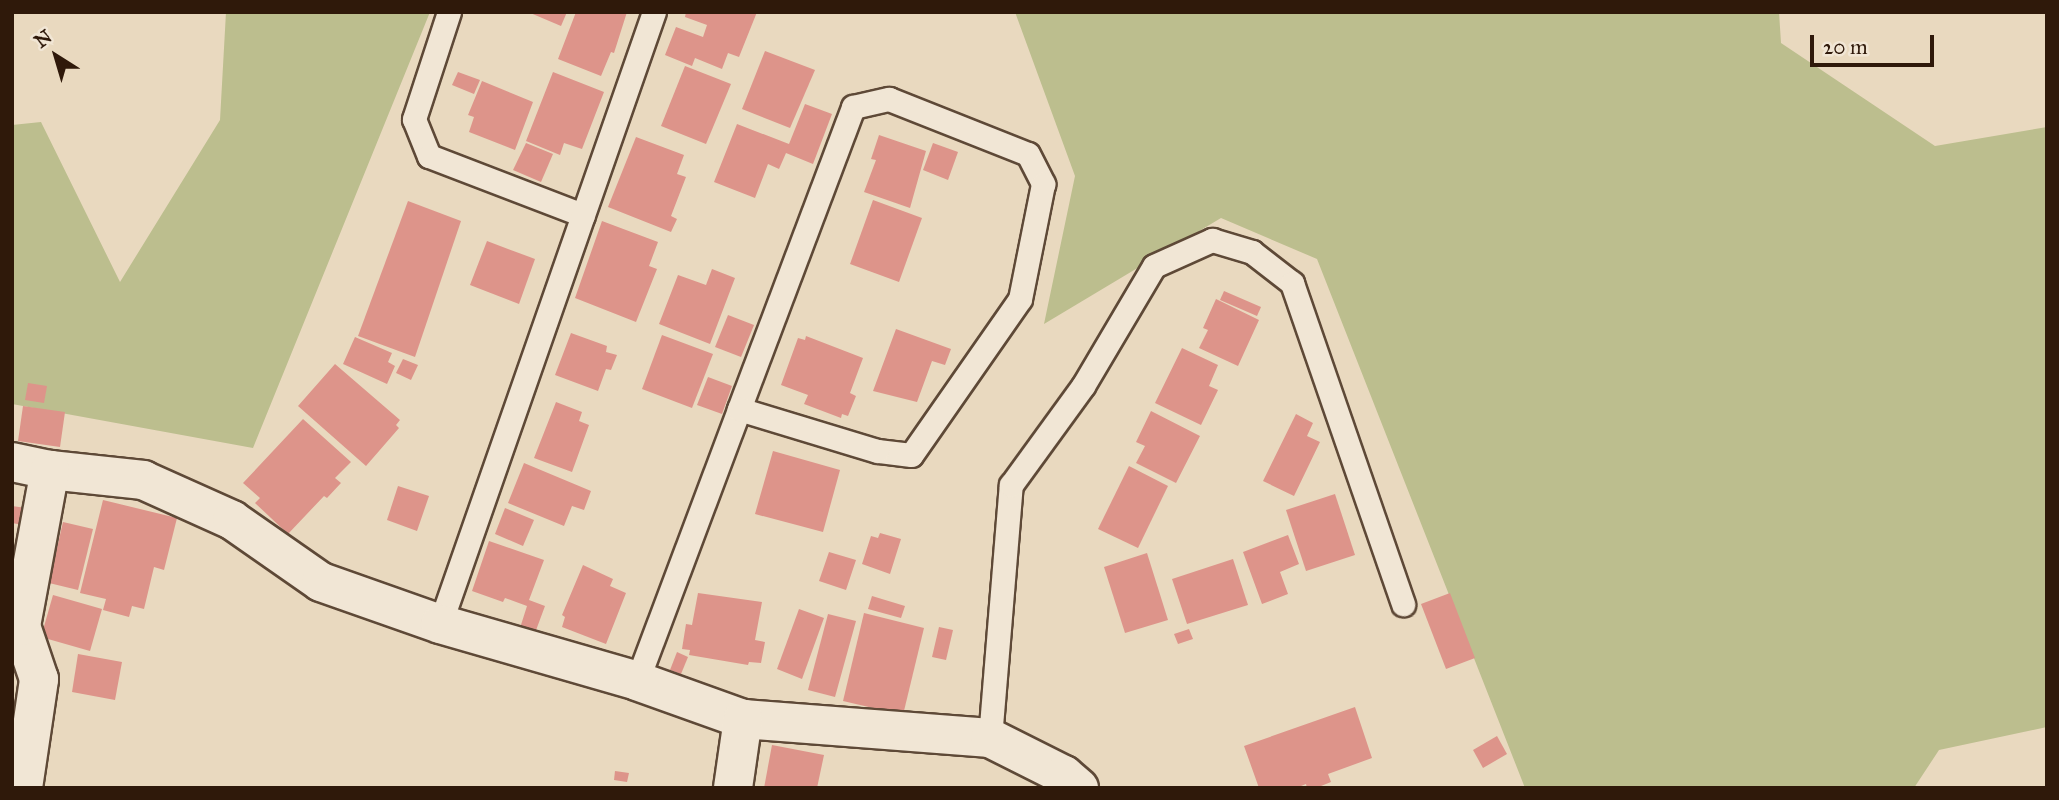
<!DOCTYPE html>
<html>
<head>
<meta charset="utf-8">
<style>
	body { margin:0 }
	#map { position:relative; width:2059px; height:800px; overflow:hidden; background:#e9d9bf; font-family:"IM FELL Great Primer",serif }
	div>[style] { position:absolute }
	.green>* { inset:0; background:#bcbe8e }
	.building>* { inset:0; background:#dd948a }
	.roads { filter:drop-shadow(2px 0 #5e4937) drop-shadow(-2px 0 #5e4937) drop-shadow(0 2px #5e4937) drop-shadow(0 -2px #5e4937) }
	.lane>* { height:23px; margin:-11.5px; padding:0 11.5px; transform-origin:11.5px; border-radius:11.5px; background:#f1e6d5 }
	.street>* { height:38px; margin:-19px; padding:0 19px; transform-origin:19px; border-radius:19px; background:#f1e6d5 }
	span { translate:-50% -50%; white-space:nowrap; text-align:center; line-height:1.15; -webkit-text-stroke:6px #f1e6d5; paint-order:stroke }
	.frame { position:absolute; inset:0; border:14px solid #2f190a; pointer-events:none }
	.north { position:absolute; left:21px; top:21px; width:70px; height:70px; -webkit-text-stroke:5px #f1e6d5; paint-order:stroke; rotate:323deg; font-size:19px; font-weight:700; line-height:28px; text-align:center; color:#2f190a }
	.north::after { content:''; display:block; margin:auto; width:24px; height:32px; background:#2f190a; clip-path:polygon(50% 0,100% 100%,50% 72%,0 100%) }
	.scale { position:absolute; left:1810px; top:35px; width:124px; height:32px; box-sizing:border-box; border:4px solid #2f190a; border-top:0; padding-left:9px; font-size:21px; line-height:24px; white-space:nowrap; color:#2f190a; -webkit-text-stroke:5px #f1e6d5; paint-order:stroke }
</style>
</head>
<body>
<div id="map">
	<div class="green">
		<div style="clip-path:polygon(226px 12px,430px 12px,253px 448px,12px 404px,12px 125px,41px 122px,120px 282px,220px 120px)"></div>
		<div style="clip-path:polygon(1015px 12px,1779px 12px,1781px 43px,1935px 146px,2047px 127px,2047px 727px,1939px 750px,1914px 788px,1525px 788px,1317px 259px,1221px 218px,1044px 324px,1075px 176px)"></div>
	</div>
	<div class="building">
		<div style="clip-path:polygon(528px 12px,567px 12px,561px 26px)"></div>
		<div style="clip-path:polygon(576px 12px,627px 12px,614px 53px,611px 52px,601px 76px,558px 59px)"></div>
		<div style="clip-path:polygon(686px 12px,757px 12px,739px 57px,728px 53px,722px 69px,695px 58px,692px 66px,665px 55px,676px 27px,703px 37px,707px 25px,685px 17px)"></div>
		<div style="clip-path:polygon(765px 51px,815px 70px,790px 128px,742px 109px)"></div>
		<div style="clip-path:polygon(685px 66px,731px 84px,706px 144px,661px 126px)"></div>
		<div style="clip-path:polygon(458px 72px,480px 80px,474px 94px,452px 85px)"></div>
		<div style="clip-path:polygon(553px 72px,604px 92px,582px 149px,564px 143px,560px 155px,526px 141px)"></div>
		<div style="clip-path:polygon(482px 81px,533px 102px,515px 150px,469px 132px,474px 117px,468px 115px)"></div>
		<div style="clip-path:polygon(805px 104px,832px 114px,813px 164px,786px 153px,779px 169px,768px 164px,755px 198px,714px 182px,737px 124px,789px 144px)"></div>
		<div style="clip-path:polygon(879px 135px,926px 151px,910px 208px,864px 192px,876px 160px,871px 159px)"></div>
		<div style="clip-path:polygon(636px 137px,684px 155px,677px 174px,686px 177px,671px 216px,677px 219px,671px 232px,608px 207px)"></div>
		<div style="clip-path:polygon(526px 143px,553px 154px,541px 182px,513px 170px)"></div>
		<div style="clip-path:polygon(933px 143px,958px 152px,948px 180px,923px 170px)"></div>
		<div style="clip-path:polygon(873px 200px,922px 218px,899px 282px,850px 264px)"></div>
		<div style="clip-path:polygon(408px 201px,461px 221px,415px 357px,358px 336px)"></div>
		<div style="clip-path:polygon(602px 221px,658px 242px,649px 266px,657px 269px,636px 322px,575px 298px)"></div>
		<div style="clip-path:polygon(487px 241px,535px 259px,519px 304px,470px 285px)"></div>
		<div style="clip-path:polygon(712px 269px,735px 278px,710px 344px,659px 324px,678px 275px,706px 285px)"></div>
		<div style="clip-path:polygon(1224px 291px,1261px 307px,1257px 316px,1220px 300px)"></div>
		<div style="clip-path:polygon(1216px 299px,1259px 320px,1238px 366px,1199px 348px,1208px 330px,1203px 328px)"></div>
		<div style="clip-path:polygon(728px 315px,754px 325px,741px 357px,715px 347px)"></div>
		<div style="clip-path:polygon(896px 329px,951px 349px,945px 365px,932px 361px,917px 402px,873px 391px)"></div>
		<div style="clip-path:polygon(571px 333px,607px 346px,606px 352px,617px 355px,611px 370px,606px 369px,598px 391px,555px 375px)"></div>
		<div style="clip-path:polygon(662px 335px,713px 354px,692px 408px,642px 389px)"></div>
		<div style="clip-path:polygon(806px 336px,863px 358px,850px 393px,856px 396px,848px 416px,842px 414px,841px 418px,804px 404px,808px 395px,781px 385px,798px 338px,805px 340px)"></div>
		<div style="clip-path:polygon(355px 337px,392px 353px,388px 362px,395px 366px,387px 384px,343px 364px)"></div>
		<div style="clip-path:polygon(1182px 348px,1218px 365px,1209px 386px,1218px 390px,1201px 425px,1155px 403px)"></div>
		<div style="clip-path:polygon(403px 359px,418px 365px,411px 380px,396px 373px)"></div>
		<div style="clip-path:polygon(335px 364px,400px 420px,396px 425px,399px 428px,366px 466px,298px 406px)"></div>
		<div style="clip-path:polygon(708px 377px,732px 386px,722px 414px,697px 405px)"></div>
		<div style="clip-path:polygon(28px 383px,47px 386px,44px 403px,25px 400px)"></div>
		<div style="clip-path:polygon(556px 402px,582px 412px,579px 421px,589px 425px,572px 472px,534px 458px)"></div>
		<div style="clip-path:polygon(23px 406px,65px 412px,60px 447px,18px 441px)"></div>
		<div style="clip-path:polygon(1151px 411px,1200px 436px,1176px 483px,1136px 463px,1145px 446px,1136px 442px)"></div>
		<div style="clip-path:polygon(1296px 414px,1313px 423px,1307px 436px,1320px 442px,1294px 496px,1263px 481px)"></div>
		<div style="clip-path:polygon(303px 419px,351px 462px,335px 478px,341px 483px,327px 498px,324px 496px,288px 534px,255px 503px,260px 498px,243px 483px)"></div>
		<div style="clip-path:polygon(773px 451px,840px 470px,823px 532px,755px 514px)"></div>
		<div style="clip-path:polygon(524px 463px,591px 491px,584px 510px,572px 506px,564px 526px,508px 503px)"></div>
		<div style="clip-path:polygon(1129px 466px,1168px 486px,1138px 548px,1098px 529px)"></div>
		<div style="clip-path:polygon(398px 486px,429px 496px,417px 531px,387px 520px)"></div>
		<div style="clip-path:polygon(1335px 494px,1355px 555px,1306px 571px,1286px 510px)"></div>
		<div style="clip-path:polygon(103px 500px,177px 518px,164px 570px,154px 567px,144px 609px,132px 606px,129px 617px,103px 610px,106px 599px,80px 593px)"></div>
		<div style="clip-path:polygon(12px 506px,26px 508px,23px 525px,12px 523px)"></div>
		<div style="clip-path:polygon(505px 508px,534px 520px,523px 546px,495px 534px)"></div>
		<div style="clip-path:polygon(63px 522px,93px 529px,78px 590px,49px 583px)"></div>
		<div style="clip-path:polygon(880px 533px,901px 539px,890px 574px,862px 564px,871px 536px,878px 538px)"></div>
		<div style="clip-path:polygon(1288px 535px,1299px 564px,1280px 572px,1288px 594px,1262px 604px,1243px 552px)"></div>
		<div style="clip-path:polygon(489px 541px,544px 560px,529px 600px,545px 606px,535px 633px,520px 628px,527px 606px,505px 598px,503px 602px,472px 591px)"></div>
		<div style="clip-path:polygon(829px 552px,856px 560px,846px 590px,819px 581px)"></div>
		<div style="clip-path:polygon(1147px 553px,1168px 620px,1125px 633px,1104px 567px)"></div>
		<div style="clip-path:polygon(1233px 559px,1248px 605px,1187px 624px,1172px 579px)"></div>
		<div style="clip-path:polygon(583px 565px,613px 579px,610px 586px,626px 593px,606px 644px,562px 627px,565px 617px,562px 615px)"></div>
		<div style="clip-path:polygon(698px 593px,762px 602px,755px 640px,765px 642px,761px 663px,749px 662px,748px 665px,689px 655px,690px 650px,682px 649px,686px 624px,692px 625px)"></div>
		<div style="clip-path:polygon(1450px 593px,1475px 658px,1446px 669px,1421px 604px)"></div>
		<div style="clip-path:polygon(53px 595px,102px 609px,90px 651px,41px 637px)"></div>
		<div style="clip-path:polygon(872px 596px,905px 606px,901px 618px,868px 609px)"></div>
		<div style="clip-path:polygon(799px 609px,824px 618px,802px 679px,777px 669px)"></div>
		<div style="clip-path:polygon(864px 613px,924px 628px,903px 715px,843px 701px)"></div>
		<div style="clip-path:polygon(828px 614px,856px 621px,835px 697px,808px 690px)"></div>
		<div style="clip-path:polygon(939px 627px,953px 630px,946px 660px,932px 657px)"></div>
		<div style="clip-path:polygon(1189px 629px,1193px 639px,1178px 644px,1174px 634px)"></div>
		<div style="clip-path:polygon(677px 652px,688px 657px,681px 674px,670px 670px)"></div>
		<div style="clip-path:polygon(78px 654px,122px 662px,115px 700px,72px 692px)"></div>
		<div style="clip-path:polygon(1355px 707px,1372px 758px,1328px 774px,1331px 782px,1316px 788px,1307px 788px,1306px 784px,1296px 788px,1259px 788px,1244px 746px)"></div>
		<div style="clip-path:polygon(1497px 736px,1507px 754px,1483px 768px,1473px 750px)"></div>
		<div style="clip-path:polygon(772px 745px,824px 755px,817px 788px,764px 788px)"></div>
		<div style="clip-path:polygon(615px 771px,629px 773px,627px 782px,614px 780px)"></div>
	</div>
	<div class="roads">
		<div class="lane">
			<div style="left:449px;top:12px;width:113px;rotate:108.1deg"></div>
			<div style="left:414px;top:119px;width:40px;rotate:68deg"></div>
			<div style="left:429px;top:156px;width:165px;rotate:21deg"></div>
			<div style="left:440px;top:624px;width:648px;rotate:-70.73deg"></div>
			<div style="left:637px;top:681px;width:290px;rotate:-69.4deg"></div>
			<div style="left:739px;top:409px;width:323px;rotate:-69.3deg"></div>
			<div style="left:853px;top:107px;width:37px;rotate:-13deg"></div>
			<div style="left:889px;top:99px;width:149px;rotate:21.6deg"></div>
			<div style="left:1028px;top:154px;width:34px;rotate:63deg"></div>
			<div style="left:1043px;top:184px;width:117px;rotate:101.3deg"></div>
			<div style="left:1020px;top:299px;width:190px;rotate:124.9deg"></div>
			<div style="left:911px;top:455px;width:34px;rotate:-173deg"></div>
			<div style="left:877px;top:451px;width:144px;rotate:-163.1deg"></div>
			<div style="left:990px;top:738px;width:254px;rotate:-85.3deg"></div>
			<div style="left:1011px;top:485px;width:122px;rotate:-54deg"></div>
			<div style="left:1083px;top:386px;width:139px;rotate:-59.4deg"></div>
			<div style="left:1154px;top:266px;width:64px;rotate:-24.1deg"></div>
			<div style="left:1212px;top:240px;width:42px;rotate:16.7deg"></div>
			<div style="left:1252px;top:252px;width:51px;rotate:37.8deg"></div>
			<div style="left:1292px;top:283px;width:340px;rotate:70.9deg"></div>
		</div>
		<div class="street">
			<div style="left:12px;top:462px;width:39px;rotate:12deg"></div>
			<div style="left:50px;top:470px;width:94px;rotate:6.1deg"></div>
			<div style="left:143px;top:480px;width:98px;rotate:24.2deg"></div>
			<div style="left:232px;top:520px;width:108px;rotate:34.9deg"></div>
			<div style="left:321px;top:582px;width:126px;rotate:19.4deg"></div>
			<div style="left:440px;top:624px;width:205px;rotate:16.1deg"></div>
			<div style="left:637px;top:681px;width:113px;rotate:19.7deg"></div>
			<div style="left:743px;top:719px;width:248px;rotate:4.4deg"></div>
			<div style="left:990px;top:738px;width:83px;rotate:26.6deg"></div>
			<div style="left:1064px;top:775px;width:20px;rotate:41deg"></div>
			<div style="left:23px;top:788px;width:110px;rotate:-81.6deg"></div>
			<div style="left:39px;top:679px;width:56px;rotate:-108.8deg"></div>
			<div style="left:21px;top:626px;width:159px;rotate:-79.5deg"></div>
			<div style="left:733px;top:788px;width:70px;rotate:-81.8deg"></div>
		</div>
	</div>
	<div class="frame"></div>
	<div class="north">N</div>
	<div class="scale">20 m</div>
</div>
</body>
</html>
